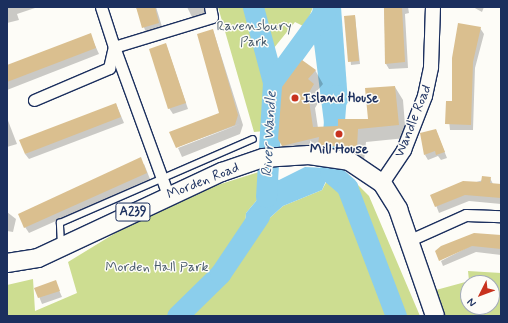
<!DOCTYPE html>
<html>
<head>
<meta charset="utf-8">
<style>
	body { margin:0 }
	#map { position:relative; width:508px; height:323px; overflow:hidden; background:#fdfcf7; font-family:Mynerve,sans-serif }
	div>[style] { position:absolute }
	.green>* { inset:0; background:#cddd91 }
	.water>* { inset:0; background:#8bceec }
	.shadow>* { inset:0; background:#0003 }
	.river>* { height:21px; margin:-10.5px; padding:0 10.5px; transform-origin:10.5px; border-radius:10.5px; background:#8bceec }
	.building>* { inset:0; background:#dabf8f }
	.roads { filter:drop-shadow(1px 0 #1b2f5e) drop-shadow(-1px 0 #1b2f5e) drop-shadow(0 1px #1b2f5e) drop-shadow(0 -1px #1b2f5e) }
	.service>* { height:5.5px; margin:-2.75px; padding:0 2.75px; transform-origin:2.75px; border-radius:2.75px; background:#fdfcf7 }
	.minor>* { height:11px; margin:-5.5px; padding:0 5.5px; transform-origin:5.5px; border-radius:5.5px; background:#fdfcf7 }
	.tertiary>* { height:14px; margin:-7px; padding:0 7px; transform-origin:7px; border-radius:7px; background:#fdfcf7 }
	.primary>* { height:18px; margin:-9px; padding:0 9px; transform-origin:9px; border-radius:9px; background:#fdfcf7 }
	.dots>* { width:11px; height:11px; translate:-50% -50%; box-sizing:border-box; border:2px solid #fdfcf7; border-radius:50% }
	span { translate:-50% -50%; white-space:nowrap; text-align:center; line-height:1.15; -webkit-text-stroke:3px #fdfcf7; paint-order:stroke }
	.shield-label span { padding:1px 3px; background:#fdfcf7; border:1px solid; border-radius:3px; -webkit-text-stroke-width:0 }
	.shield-label { font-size:13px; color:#1b2f5e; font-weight:700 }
	.park-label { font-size:14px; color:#485a6b }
	.poi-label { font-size:14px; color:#1b2f5e; font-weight:700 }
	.left { translate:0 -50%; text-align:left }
	.street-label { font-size:14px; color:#1b2f5e }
	.water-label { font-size:15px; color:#375782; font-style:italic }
	.frame { position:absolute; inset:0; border:8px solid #1b2f5e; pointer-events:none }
	.north { position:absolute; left:460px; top:275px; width:40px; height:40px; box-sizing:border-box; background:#fdfcf7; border:1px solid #a3aaba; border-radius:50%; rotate:228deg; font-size:11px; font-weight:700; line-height:16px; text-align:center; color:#1b2f5e }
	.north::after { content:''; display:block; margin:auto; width:14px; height:18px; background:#c8321e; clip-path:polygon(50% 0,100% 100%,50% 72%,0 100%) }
</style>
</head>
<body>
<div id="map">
	<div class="green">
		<div style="clip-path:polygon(218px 7px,313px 7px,305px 27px,295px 22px,265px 59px,268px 99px,265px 131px,254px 132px)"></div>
		<div style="clip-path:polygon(262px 171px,257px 200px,246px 213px,244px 241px,283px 206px,322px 190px,330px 175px,342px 189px,351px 186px,344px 171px,369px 196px,420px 316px,7px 316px,7px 285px,33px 279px,35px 311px,77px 293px,68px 262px,122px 229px,205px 189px)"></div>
		<div style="clip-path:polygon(evenodd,468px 271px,501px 273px,501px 316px,445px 316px,436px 290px,469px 281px,468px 271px,468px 283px,492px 283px,492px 307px,468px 307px,468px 283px)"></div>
	</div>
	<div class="water">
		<div style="clip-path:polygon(313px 7px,341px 7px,348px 102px,334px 124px,324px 123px,311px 20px)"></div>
		<div style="clip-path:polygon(305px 167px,326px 168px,330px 172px,322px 190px,283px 206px,244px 241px,246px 213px,257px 200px,262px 171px,273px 168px,273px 178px,279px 180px)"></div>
	</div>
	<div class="shadow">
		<div style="clip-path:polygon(7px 7px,38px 7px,17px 14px,19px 20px,7px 23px)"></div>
		<div style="clip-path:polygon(136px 7px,156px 7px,163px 30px,147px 35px)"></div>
		<div style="clip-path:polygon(187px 7px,204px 7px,206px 15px,193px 19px)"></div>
		<div style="clip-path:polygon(384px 7px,408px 7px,409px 13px,405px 14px,408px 68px,389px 69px,386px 64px)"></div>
		<div style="clip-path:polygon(473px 7px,484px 7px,482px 12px)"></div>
		<div style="clip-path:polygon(355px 16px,360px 64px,351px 65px,346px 17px)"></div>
		<div style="clip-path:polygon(480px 28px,484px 34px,475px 68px,473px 130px,450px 130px,447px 102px,453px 102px)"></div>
		<div style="clip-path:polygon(213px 30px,243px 125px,240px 134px,182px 157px,178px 148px,240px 124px,177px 147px,220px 114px)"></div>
		<div style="clip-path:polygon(90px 34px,99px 54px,7px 90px,7px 67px)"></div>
		<div style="clip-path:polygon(166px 44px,188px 109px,173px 114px,169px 108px)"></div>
		<div style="clip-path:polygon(315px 70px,323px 84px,317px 91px,321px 98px,315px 108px,318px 128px,369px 120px,395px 87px,403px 100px,406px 138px,366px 142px,364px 161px,290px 159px,282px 146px,283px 88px)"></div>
		<div style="clip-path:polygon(116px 104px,124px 123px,29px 159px,25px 154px)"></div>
		<div style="clip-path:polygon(7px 118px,17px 144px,7px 147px)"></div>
		<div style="clip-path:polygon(436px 130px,447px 158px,441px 160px,438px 156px,428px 160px,425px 155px)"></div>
		<div style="clip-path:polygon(144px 164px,150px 179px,29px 233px,25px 227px)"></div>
		<div style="clip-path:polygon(490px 178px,493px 184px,501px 185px,501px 204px,469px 201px,439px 213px,432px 195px)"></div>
		<div style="clip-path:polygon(7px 212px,16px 219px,13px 232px,7px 231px)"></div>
		<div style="clip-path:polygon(501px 236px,501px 255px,476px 252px,443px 266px,441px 261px,476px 243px,436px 252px)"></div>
		<div style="clip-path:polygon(55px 281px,62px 297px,42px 304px,36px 289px)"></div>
	</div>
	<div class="river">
		<div style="left:253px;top:7px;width:78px;rotate:75.1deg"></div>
		<div style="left:336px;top:95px;width:77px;rotate:94.5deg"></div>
		<div style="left:330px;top:172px;width:23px;rotate:41deg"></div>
		<div style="left:347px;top:187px;width:138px;rotate:69.2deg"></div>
		<div style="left:266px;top:197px;width:115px;rotate:-86.5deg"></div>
		<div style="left:273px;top:82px;width:90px;rotate:-54deg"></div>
		<div style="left:177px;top:316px;width:60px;rotate:-44.3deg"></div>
		<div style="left:220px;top:274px;width:70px;rotate:-56.1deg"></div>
	</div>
	<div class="building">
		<div style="clip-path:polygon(136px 7px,155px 7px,159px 23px,142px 28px)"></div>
		<div style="clip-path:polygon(384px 7px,402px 7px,405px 62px,385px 64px)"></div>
		<div style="clip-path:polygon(355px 15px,359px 61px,348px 62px,344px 16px)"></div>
		<div style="clip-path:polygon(458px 23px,481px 27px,473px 62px,471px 125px,445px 124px,446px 101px,452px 101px,452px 58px)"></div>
		<div style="clip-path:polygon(213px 29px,238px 115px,235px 125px,176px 148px,169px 132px,219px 113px,197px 34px)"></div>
		<div style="clip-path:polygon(91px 33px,96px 48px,7px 82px,7px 65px)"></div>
		<div style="clip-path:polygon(166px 43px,186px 103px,168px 109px,149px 49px)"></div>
		<div style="clip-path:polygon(302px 60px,316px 70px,308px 79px,314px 84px,308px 94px,313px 127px,338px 126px,338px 119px,368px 119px,365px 88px,395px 86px,399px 125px,358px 129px,357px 148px,318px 145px,319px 137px,282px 146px,278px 139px,282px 87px)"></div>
		<div style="clip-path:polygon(116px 103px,121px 117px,25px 154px,19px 140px)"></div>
		<div style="clip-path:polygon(436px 129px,445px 152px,436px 155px,435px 151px,424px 155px,420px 133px)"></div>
		<div style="clip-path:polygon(141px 157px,147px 173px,24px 228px,18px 214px)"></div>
		<div style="clip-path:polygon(482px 176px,491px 177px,490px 183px,501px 184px,501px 198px,465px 195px,435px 207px,430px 195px,463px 181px,481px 182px)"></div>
		<div style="clip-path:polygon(474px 233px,501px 235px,501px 249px,472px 246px,439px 261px,435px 251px,441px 246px)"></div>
		<div style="clip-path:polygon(56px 280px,60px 291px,38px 298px,34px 288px)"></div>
	</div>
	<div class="roads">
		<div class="service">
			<div style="left:61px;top:245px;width:22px;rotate:-93deg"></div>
			<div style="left:60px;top:223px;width:210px;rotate:-23.5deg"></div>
		</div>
		<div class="minor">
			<div style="left:34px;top:100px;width:82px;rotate:-23.1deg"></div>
			<div style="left:109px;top:68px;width:22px;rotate:-77deg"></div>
			<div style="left:114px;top:47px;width:42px;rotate:-108deg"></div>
			<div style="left:168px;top:195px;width:158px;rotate:-110deg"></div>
			<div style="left:114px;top:47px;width:102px;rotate:-17deg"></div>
			<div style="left:212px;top:17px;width:10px;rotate:-101deg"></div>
			<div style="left:410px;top:240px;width:61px;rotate:-24.1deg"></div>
			<div style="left:466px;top:215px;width:35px;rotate:2deg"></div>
		</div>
		<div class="tertiary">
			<div style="left:382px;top:183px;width:40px;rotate:-56deg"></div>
			<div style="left:404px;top:150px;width:58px;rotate:-68.7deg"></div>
			<div style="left:425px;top:96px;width:30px;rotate:-78deg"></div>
			<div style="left:431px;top:67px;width:60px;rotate:-88.1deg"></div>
		</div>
		<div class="primary">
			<div style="left:7px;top:263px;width:31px;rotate:-9deg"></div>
			<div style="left:38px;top:258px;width:203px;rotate:-25.1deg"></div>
			<div style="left:222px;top:172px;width:43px;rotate:-18.9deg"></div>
			<div style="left:263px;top:158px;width:46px;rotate:-3.7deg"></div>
			<div style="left:309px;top:155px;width:40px;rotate:8.5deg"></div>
			<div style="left:349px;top:161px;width:40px;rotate:34deg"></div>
			<div style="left:382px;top:183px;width:31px;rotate:58deg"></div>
			<div style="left:398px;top:209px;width:113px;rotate:70.9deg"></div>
		</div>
	</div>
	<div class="dots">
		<div style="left:295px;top:98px;background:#c8321e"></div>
		<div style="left:339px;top:134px;background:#c8321e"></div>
	</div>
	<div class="shield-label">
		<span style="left:133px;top:212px">A239</span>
	</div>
	<div class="park-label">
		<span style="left:254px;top:34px">Ravensbury<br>Park</span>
		<span style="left:157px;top:267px">Morden Hall Park</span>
	</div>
	<div class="poi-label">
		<span class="left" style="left:303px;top:98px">Island House</span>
		<span style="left:339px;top:149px">Mill House</span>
	</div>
	<div class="street-label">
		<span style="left:413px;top:121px;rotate:-68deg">Wandle Road</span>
		<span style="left:203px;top:181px;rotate:-22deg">Morden Road</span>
	</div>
	<div class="water-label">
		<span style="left:270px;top:134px;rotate:-87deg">River Wandle</span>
	</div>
	<div class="frame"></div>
	<div class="north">N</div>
</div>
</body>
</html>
